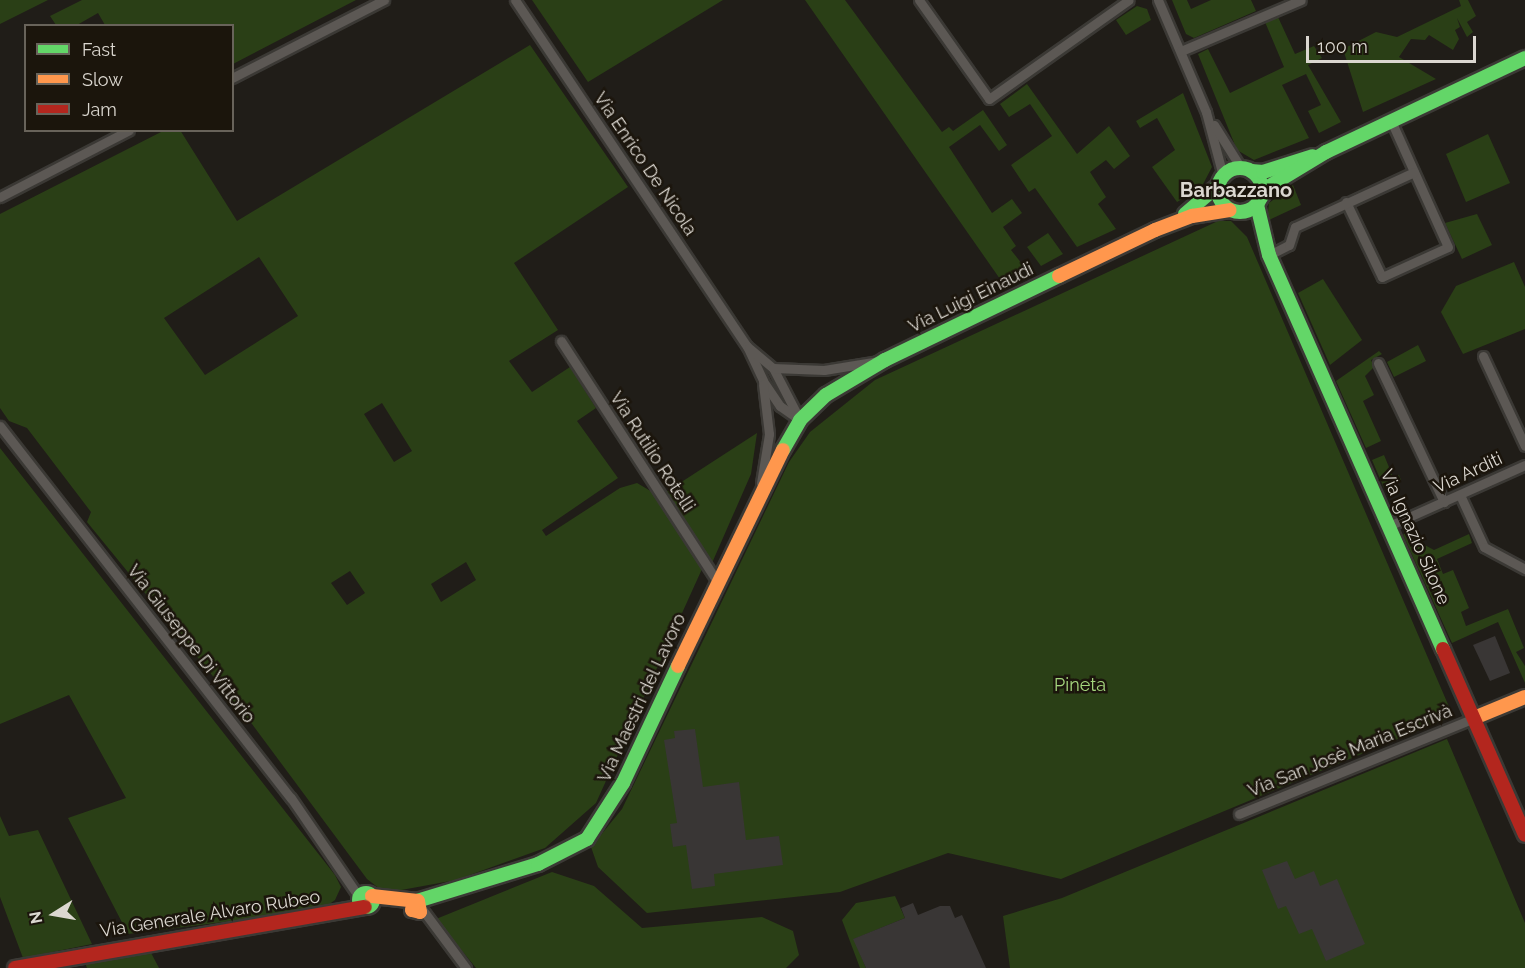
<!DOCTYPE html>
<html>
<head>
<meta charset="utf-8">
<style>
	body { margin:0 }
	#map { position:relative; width:1525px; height:968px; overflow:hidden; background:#201d18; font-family:Raleway,sans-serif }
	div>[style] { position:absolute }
	.green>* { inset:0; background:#2a3f16 }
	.building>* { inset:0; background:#393635 }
	.roads { filter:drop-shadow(2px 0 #3b3935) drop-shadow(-2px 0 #3b3935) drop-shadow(0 2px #3b3935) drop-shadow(0 -2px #3b3935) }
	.street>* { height:9px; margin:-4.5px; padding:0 4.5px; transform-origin:4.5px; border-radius:4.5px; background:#5c5854 }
	.fast>* { height:14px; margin:-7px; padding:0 7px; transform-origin:7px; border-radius:7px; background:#63d668 }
	.fast>.ring { margin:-7px; padding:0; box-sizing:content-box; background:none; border:14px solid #63d668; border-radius:50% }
	.slow>* { height:14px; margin:-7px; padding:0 7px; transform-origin:7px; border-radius:7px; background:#ff974d }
	.jam>* { height:14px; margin:-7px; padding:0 7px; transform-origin:7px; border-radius:7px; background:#b3261e }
	span { translate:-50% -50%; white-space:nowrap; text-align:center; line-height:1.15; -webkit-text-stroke:5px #1b150c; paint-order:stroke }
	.street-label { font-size:18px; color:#dbd7d0 }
	.park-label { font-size:18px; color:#a4d57d }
	.neighbourhood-label { font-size:20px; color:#dbd7d0; font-weight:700 }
	.legend { position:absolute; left:24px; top:24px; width:210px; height:108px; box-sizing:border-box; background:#1b150c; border:2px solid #68635a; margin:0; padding:8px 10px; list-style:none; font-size:18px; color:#dbd7d0 }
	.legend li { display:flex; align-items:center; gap:12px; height:30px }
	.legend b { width:30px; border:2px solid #68635a }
	.north { position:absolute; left:24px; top:884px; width:60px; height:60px; -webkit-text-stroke:4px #1b150c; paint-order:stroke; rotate:259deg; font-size:16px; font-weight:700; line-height:24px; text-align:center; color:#dbd7d0 }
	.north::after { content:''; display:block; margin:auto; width:21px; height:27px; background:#dbd7d0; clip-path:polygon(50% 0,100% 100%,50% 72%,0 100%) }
	.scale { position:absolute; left:1306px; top:36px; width:170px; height:27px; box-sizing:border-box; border:3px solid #dbd7d0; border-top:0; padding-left:8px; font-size:18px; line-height:21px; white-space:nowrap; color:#dbd7d0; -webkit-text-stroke:4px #1b150c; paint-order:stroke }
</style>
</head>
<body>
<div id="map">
	<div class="green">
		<div style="clip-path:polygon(0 0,48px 0,0 24px)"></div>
		<div style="clip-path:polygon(82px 0,356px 0,233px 64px,232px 26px,105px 25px,98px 13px,77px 25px,56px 25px,50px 16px)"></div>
		<div style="clip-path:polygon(532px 0,723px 0,588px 82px)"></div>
		<div style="clip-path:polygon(805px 0,845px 0,942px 132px,949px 127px,953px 131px,983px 110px,1007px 145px,999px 151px,980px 125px,949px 147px,992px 213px,1012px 199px,1022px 213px,1003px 227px,1016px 246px,1011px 250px,1026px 269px,1000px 279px)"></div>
		<div style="clip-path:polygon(1172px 0,1187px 0,1191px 9px,1211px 0,1251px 0,1256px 11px,1194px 38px,1186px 34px)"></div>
		<div style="clip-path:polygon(1459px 0,1468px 0,1476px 16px,1467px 22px,1473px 32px,1467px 37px,1457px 18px,1460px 27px,1455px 30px,1459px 39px,1453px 50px,1429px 35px,1425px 40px,1411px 39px,1399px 57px,1436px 79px,1363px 112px,1343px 49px,1376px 32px,1397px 37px,1461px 6px)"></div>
		<div style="clip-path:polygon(1137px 6px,1147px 9px,1151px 20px,1126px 35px,1116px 20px)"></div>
		<div style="clip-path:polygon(1278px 17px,1295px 54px,1314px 46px,1322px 58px,1308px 65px,1341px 122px,1319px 133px,1308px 111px,1321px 105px,1306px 74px,1282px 85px,1309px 138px,1254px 160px,1237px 150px,1198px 54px,1208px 49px,1230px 93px,1284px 67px,1265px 22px)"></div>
		<div style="clip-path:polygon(evenodd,530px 45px,628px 187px,514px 263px,558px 330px,509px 361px,532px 392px,570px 367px,596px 408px,577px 421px,618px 478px,542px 530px,546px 536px,620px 488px,637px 483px,654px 493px,702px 569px,596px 803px,545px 848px,456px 880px,385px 893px,367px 879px,252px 724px,87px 522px,91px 512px,27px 428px,9px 421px,0 408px,0 214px,163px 131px,180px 130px,237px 221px,530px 45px,259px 257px,298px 316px,205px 375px,164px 318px,259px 257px,530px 45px,382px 403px,412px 451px,394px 462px,364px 414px,382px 403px,530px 45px,466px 562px,476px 580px,441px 602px,431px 584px,466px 562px,530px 45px,350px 571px,365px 593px,347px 605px,331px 583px,350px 571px)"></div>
		<div style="clip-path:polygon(1027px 84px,1077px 154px,1109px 126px,1130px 156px,1114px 169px,1106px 160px,1090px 172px,1106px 197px,1098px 204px,1116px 229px,1077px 247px,1035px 188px,1029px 192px,1011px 165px,1052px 136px,1030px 104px,1009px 117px,1000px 104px)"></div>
		<div style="clip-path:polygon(1183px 93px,1212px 167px,1201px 188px,1177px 202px,1152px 167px,1175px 150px,1157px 118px,1140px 128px,1136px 121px)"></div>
		<div style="clip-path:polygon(1488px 134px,1510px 183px,1466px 202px,1446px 154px)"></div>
		<div style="clip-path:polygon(1293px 185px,1301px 205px,1267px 221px,1269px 203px)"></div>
		<div style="clip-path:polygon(1477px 214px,1492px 245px,1462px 259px,1445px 223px)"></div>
		<div style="clip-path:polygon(1218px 221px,1231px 221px,1247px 237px,1453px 716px,1061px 879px,948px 853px,840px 892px,647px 913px,598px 867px,591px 847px,622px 809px,789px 462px,810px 432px,875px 380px)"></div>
		<div style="clip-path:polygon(1048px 233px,1063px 254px,1041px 266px,1027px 247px)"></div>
		<div style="clip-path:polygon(1514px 262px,1525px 287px,1525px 329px,1463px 354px,1441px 312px,1456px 286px)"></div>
		<div style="clip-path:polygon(1323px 279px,1362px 340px,1330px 365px,1298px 293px)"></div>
		<div style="clip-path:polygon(1418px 345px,1426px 361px,1394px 377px,1387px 362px)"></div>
		<div style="clip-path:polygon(1379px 351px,1382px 354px,1371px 360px,1374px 367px,1365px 376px,1374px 395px,1363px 401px,1381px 441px,1366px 448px,1336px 381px)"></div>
		<div style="clip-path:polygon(757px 433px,751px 474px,712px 563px,666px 492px)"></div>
		<div style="clip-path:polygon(0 448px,335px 875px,341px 887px,335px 900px,321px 910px,128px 934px,68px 818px,126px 798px,69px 695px,0 724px)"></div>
		<div style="clip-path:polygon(1384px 455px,1393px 477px,1399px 475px,1401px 480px,1384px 488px,1372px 460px)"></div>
		<div style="clip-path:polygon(1411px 526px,1419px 542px,1434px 550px,1469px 534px,1472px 543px,1437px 559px,1443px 574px,1453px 570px,1469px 608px,1461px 612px,1466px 626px,1508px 609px,1524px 648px,1516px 652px,1525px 666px,1525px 683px,1498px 622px,1452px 643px,1403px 535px)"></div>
		<div style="clip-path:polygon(1447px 739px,1525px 923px,1525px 968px,1010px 968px,1003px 916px,1062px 898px)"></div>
		<div style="clip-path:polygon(0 816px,9px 836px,38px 830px,92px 944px,23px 958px,0 897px)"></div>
		<div style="clip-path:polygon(552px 872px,594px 886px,642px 928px,762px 917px,793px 931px,799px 955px,786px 968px,476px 968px,436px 919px)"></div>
		<div style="clip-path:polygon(895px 896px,905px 918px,854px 939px,866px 968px,860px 968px,842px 920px,856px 903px)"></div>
		<div style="clip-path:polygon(149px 949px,159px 968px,87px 968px,85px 963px)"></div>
	</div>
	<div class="building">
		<div style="clip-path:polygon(1495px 636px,1510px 673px,1490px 681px,1473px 645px)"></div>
		<div style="clip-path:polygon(695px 729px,703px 787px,739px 782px,746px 840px,779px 836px,783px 865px,714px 874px,715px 886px,692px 889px,686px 845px,673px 847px,670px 824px,677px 823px,664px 740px,675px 738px,674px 731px)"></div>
		<div style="clip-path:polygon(1287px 861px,1295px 879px,1314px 871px,1320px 886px,1337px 879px,1365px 944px,1326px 961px,1312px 929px,1299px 934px,1286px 906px,1278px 909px,1262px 870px)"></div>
		<div style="clip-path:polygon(913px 903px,918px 915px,940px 906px,950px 906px,955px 918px,962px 915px,986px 968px,866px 968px,853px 939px,905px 918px,901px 908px)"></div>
	</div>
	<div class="roads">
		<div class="street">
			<div style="left:515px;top:0;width:417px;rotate:56.2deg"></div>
			<div style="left:747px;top:346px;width:38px;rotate:65deg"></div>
			<div style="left:763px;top:381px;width:30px;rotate:56deg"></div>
			<div style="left:780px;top:406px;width:24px;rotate:35deg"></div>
			<div style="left:919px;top:0;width:121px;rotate:54.7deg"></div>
			<div style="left:989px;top:99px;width:171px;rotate:-35.3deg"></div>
			<div style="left:1158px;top:0;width:122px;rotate:66.8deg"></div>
			<div style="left:1206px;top:112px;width:66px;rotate:75.1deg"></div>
			<div style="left:1181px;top:51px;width:130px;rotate:-23deg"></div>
			<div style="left:232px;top:78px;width:171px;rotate:-27.2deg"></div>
			<div style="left:1214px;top:125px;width:51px;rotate:57.9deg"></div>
			<div style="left:0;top:197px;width:145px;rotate:-27.4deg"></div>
			<div style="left:1346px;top:202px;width:83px;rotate:64.4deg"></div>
			<div style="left:1382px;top:277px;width:72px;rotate:-24.4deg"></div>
			<div style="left:1448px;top:247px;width:138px;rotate:-114.3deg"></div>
			<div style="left:1269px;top:255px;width:22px;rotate:-27deg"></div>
			<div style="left:1289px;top:245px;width:19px;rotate:-72deg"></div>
			<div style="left:1295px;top:227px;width:131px;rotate:-24.8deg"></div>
			<div style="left:561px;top:341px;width:286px;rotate:57deg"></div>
			<div style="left:749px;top:348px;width:31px;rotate:40deg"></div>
			<div style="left:773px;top:368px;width:59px;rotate:62.6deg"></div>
			<div style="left:1483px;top:356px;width:99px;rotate:65deg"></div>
			<div style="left:1378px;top:363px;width:154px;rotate:64.6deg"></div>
			<div style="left:773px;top:368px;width:51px;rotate:2.2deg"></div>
			<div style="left:824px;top:370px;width:56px;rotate:-9.3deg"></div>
			<div style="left:0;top:426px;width:472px;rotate:52deg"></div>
			<div style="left:291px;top:798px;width:120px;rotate:55.5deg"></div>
			<div style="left:761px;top:483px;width:50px;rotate:-80.7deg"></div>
			<div style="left:769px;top:434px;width:50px;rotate:-96.8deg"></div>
			<div style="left:1460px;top:495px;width:57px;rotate:65.2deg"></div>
			<div style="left:1484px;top:547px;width:47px;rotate:28.2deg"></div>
			<div style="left:1391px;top:525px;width:147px;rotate:-24.1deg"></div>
			<div style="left:1239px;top:814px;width:254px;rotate:-22.2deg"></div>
			<div style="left:422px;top:909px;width:74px;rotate:53.3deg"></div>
		</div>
		<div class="fast">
			<div class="ring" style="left:1218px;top:168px;width:30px;height:30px"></div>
			<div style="left:1251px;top:171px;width:12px;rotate:5deg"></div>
			<div style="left:1263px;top:172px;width:52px;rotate:-17.7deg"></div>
			<div style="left:1262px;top:196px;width:11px;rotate:-56deg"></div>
			<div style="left:1268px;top:187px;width:68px;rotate:-31.1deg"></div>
			<div style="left:1326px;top:152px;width:220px;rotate:-25.3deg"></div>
			<div style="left:1257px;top:205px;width:51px;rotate:76.5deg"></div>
			<div style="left:1269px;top:255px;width:431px;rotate:66.2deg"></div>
			<div style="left:1185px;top:214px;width:45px;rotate:-40.5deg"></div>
			<div style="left:783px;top:450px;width:34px;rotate:-60deg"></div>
			<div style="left:800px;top:420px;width:36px;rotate:-44deg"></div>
			<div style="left:826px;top:395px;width:69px;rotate:-30.7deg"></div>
			<div style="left:885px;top:360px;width:193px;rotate:-25.8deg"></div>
			<div class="ring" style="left:359px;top:893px;width:0;height:0"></div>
			<div style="left:417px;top:901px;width:127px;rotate:-17deg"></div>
			<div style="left:538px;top:864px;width:55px;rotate:-27deg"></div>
			<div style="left:587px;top:839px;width:67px;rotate:-57.3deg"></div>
			<div style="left:623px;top:783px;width:129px;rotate:-64.8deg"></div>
		</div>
		<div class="slow">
			<div style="left:1059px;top:276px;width:106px;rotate:-25.6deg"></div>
			<div style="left:1155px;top:230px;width:40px;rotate:-21deg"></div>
			<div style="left:1192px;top:216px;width:38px;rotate:-9deg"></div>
			<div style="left:678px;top:666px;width:240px;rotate:-64.1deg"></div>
			<div style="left:1474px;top:718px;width:55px;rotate:-22.4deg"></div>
			<div style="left:372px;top:896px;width:46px;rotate:6.2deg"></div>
			<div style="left:418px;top:901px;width:11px;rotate:80deg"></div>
			<div style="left:420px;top:912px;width:8px;rotate:-166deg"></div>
			<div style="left:412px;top:910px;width:9px;rotate:-77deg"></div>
		</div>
		<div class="jam">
			<div style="left:1443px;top:649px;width:203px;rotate:66.2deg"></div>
			<div style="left:15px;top:968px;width:355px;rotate:-9.9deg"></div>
		</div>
	</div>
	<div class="street-label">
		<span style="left:645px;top:164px;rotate:56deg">Via Enrico De Nicola</span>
		<span style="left:971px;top:298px;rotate:-26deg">Via Luigi Einaudi</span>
		<span style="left:652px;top:452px;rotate:57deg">Via Rutilio Rotelli</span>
		<span style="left:1468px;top:473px;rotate:-25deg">Via Arditi</span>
		<span style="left:1415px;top:537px;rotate:66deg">Via Ignazio Silone</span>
		<span style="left:191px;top:644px;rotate:52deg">Via Giuseppe Di Vittorio</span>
		<span style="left:642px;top:698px;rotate:-65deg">Via Maestri del Lavoro</span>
		<span style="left:1350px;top:751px;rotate:-22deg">Via San Josè Maria Escrivà</span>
		<span style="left:210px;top:914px;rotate:-9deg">Via Generale Alvaro Rubeo</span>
	</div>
	<div class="park-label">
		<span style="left:1080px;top:685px">Pineta</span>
	</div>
	<div class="neighbourhood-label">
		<span style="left:1236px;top:190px">Barbazzano</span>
	</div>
	<ul class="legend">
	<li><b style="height:8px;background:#63d668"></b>Fast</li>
	<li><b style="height:8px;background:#ff974d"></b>Slow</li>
	<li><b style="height:8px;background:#b3261e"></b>Jam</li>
	</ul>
	<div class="north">N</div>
	<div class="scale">100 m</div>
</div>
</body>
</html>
